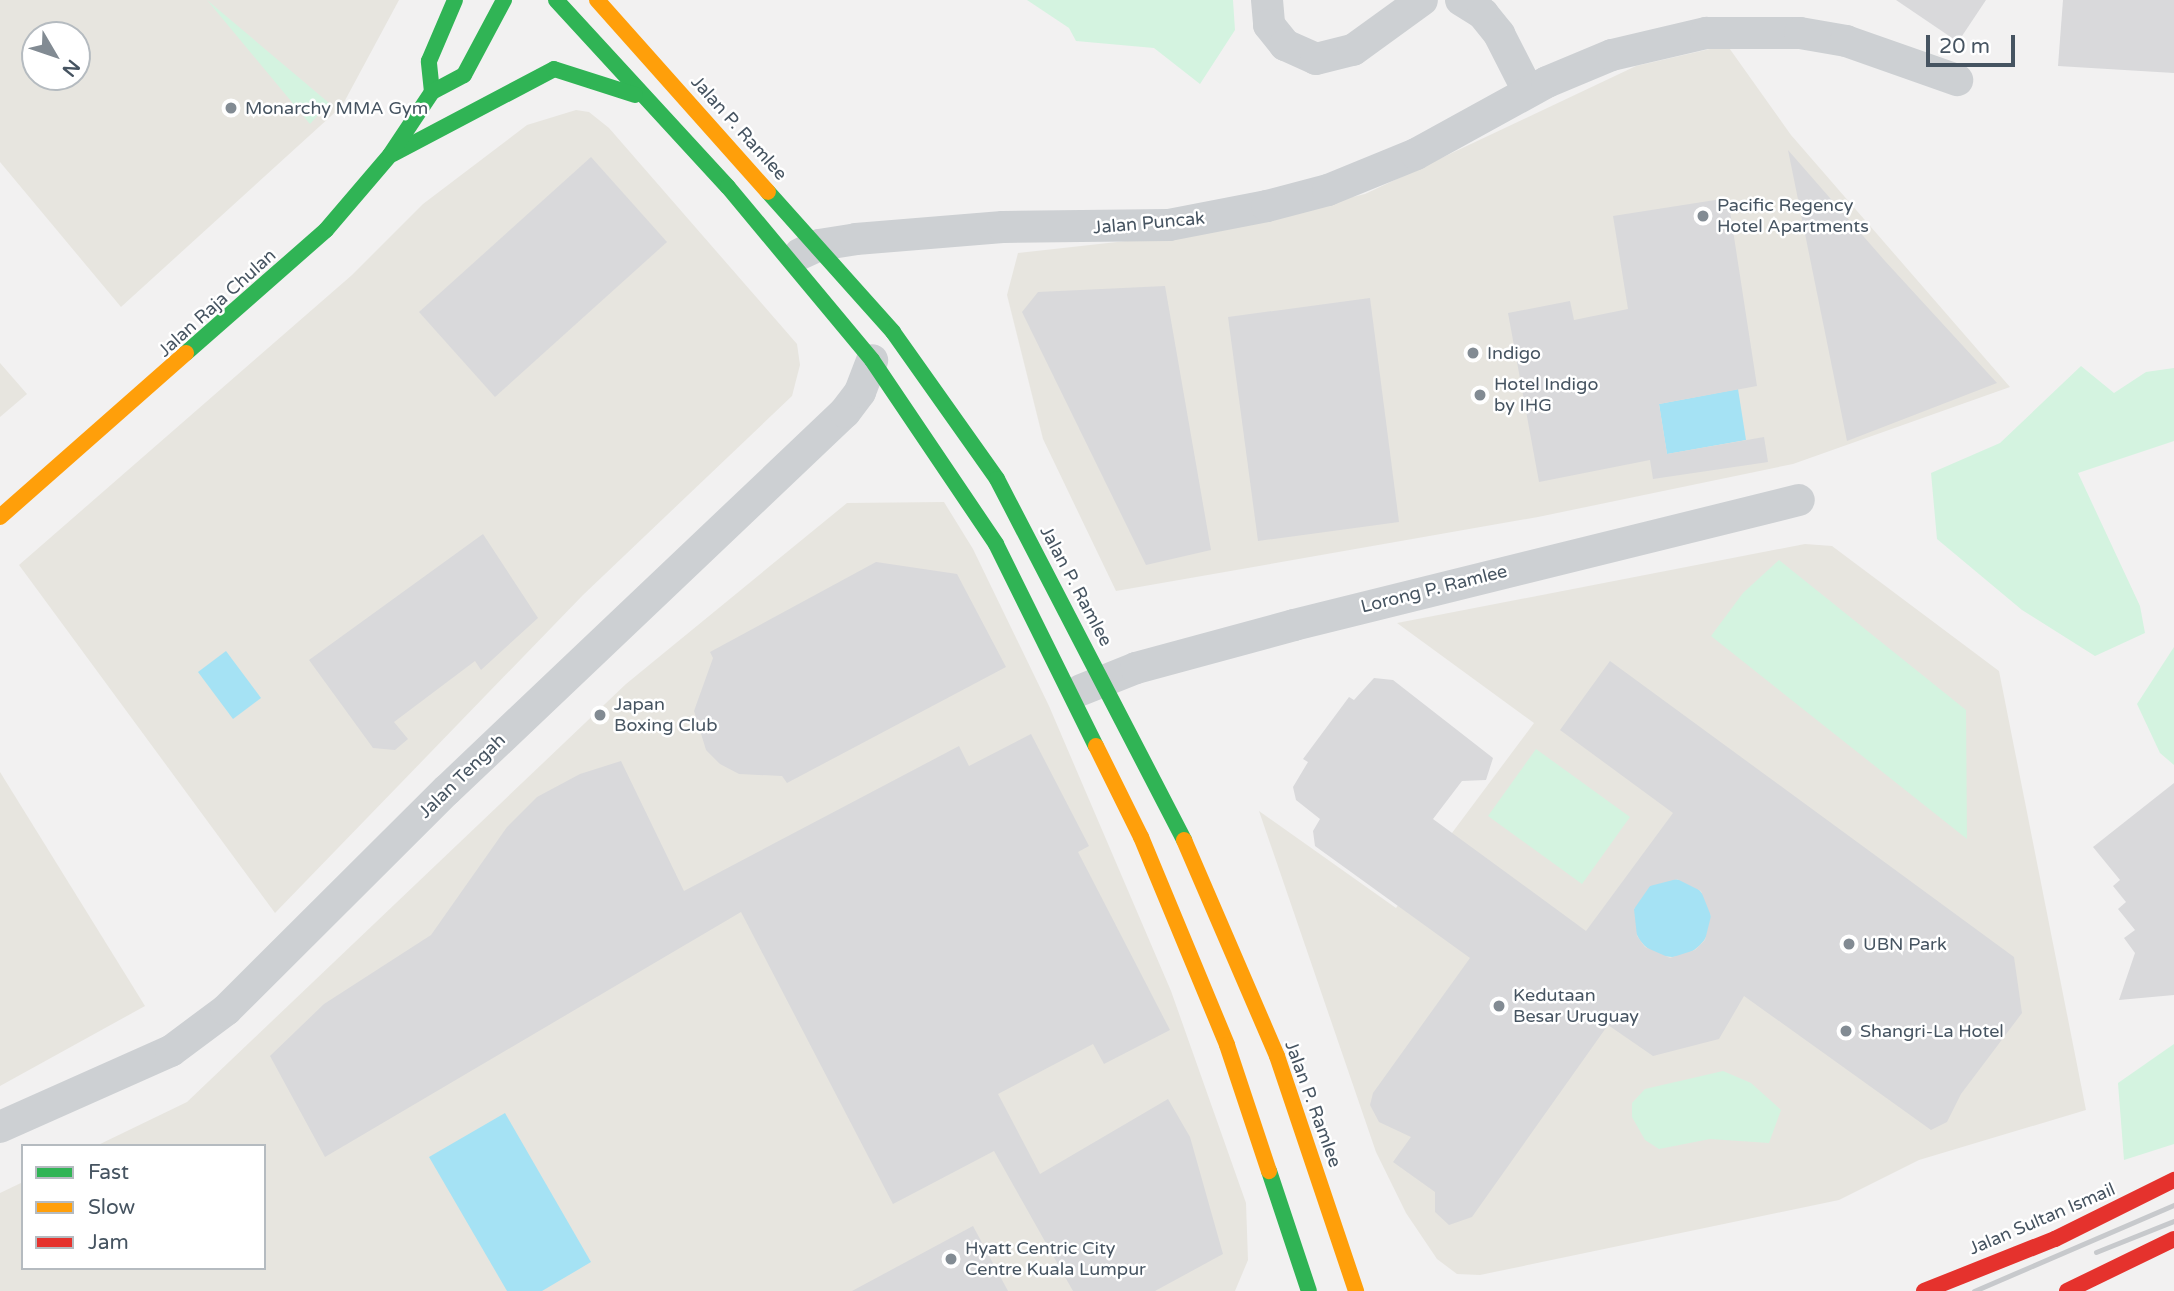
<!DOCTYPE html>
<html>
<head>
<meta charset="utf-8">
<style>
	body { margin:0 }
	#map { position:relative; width:2174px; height:1291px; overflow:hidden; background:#f2f1f1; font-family:"Varela Round",sans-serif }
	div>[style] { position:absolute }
	.commercial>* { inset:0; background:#e7e5df }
	.green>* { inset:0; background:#d4f3e0 }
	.water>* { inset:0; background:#a5e2f4 }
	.round { border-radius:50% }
	.building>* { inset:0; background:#d9d9db }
	.street>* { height:32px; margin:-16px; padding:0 16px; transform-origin:16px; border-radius:16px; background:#cdd0d3 }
	.fast>* { height:16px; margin:-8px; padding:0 8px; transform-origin:8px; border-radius:8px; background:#30b455 }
	.slow>* { height:16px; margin:-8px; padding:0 8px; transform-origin:8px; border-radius:8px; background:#ff9f0a }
	.jam>* { height:16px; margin:-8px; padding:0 8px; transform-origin:8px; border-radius:8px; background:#e5322d }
	.rail>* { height:5px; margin:-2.5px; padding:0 2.5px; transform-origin:2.5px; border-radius:2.5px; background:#c7c9cc }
	.dots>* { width:19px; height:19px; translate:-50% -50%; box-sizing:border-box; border:4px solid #fff; border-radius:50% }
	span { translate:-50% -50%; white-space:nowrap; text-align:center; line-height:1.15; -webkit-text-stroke:5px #fff; paint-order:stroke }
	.poi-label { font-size:18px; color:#465461 }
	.left { translate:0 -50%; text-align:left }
	.street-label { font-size:18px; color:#465461 }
	.legend { position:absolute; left:21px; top:1144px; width:245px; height:126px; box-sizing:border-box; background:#fff; border:2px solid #b5bbc0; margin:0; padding:9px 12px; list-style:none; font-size:21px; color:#465461 }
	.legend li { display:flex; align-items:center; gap:14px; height:35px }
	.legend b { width:35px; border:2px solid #b5bbc0 }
	.north { position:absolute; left:21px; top:21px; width:70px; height:70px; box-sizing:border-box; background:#fff; border:2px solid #b5bbc0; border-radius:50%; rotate:129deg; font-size:19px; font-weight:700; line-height:28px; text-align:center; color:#465461 }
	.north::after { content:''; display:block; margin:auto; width:24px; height:32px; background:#828b93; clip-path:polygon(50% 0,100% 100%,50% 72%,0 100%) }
	.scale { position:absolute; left:1926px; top:35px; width:89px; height:32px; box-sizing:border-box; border:4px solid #465461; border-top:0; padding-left:9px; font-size:21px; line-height:24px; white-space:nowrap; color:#465461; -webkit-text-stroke:5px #fff; paint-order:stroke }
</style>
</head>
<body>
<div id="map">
	<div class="commercial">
		<div style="clip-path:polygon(evenodd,0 0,399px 0,342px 106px,121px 307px,0 162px,0 0,35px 35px,77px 35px,77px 77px,35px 77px,35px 35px)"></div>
		<div style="clip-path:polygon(1727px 45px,1791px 135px,2010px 387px,1793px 464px,1538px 517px,1116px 591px,1043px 439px,1007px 295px,1018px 253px,1207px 232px,1365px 194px,1636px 66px)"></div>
		<div style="clip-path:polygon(576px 110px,589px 112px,609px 128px,797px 344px,800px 365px,792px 396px,583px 595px,275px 913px,19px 565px,352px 275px,423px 204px,527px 125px)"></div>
		<div style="clip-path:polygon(0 363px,27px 394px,0 417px)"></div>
		<div style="clip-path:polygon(944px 502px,973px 549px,1049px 706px,1171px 991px,1246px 1203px,1248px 1260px,1235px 1291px,0 1291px,0 1193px,23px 1182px,23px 1268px,264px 1268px,264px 1146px,96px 1146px,187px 1102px,626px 684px,847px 503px)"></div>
		<div style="clip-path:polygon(1805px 544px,1832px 546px,1999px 671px,2086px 1110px,1919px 1160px,1839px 1200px,1480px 1275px,1457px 1274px,1437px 1259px,1406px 1213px,1376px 1152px,1259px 811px,1396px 908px,1534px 723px,1397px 623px)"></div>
		<div style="clip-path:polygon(0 772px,145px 1006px,0 1086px)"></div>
	</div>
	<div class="green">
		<div style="clip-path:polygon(207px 0,329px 103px,310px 124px)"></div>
		<div style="clip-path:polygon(1027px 0,1233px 0,1235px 30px,1200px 84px,1154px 48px,1076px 41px,1069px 28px)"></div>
		<div style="clip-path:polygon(2081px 366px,2114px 393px,2146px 372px,2174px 368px,2174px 441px,2078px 473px,2140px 606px,2145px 633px,2095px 656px,2022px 610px,1937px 539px,1931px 473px,2000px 443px)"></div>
		<div style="clip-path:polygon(1779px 560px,1966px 710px,1967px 839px,1711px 636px,1743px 593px)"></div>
		<div style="clip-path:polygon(2174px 647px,2174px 765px,2160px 753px,2137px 704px)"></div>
		<div style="clip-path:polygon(1536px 749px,1630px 817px,1582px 884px,1488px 816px)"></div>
		<div style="clip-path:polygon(2174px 1044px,2174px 1144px,2124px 1160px,2118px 1083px)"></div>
		<div style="clip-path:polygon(1723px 1071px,1751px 1083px,1781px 1110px,1769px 1143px,1710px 1139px,1659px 1149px,1645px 1140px,1632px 1117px,1632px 1103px,1645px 1089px)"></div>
	</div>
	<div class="water">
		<div style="clip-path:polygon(1738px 389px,1746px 440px,1667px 454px,1659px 404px)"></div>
		<div style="clip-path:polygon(226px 651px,261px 698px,233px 719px,198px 672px)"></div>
		<div class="round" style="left:1633px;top:879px;width:78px;height:78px"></div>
		<div style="clip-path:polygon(505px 1113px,591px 1262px,542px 1291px,507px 1291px,429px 1157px)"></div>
	</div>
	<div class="building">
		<div style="clip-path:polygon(1896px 0,1986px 0,1958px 42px)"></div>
		<div style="clip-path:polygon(2063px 0,2174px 0,2174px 73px,2058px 66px)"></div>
		<div style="clip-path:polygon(1788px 150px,1885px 261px,1997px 383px,1847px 441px)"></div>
		<div style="clip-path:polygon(591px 157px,667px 242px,495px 397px,419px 312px)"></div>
		<div style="clip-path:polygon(1728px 198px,1757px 386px,1659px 404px,1667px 454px,1764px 437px,1768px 462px,1653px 479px,1650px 460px,1539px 482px,1508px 313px,1570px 301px,1574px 320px,1628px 309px,1613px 216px)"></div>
		<div style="clip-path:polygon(1165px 286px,1211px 550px,1146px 565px,1022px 312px,1038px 292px)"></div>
		<div style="clip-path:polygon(1370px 298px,1399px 522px,1258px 541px,1228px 317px)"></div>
		<div style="clip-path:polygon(483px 534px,538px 618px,481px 670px,475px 661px,394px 722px,408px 739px,395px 750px,373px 748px,309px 660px)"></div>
		<div style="clip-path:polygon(876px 562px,957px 574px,1006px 667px,787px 783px,782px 776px,739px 774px,720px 764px,706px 750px,694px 711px,713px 658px,710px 652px)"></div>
		<div style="clip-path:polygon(evenodd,1610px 661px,2014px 957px,2022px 1013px,1961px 1094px,1947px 1122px,1931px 1130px,1744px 996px,1719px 1039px,1653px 1056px,1608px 1025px,1472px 1217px,1449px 1225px,1435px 1212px,1435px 1192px,1393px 1162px,1411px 1137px,1379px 1122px,1370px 1105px,1373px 1093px,1470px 958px,1315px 846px,1313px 831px,1320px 819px,1296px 800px,1293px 787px,1308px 762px,1303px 759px,1349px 697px,1354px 700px,1374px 678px,1393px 680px,1493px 758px,1486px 780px,1462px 781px,1433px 819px,1586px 931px,1673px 813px,1560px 730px,1610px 661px,1677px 879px,1701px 891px,1711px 916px,1705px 940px,1695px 950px,1670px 958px,1645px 947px,1637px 936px,1634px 909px,1650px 886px,1677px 879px)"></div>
		<div style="clip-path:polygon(1031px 734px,1089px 846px,1078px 852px,1170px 1030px,1104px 1064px,1093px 1044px,998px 1094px,1040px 1174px,1168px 1099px,1190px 1137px,1223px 1254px,1155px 1291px,1073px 1291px,994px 1151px,893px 1204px,741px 912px,325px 1157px,270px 1056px,324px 1004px,431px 935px,507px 827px,537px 797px,580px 774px,621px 761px,684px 891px,959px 746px,969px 766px)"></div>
		<div style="clip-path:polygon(2174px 783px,2174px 995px,2119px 1000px,2135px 953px,2124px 938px,2135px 930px,2118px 909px,2126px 902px,2113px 886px,2120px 880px,2093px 847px)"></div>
		<div style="clip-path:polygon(973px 1226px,1008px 1291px,852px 1291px)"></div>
	</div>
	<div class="street">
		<div style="left:1267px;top:0;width:25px;rotate:85deg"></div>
		<div style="left:1269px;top:25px;width:26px;rotate:51deg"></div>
		<div style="left:1285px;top:45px;width:34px;rotate:24deg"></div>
		<div style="left:1316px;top:59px;width:38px;rotate:-14deg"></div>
		<div style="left:1353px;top:50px;width:85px;rotate:-35.9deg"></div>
		<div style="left:1461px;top:0;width:26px;rotate:32deg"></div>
		<div style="left:1483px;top:14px;width:26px;rotate:51deg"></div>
		<div style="left:1499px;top:34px;width:64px;rotate:63deg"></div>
		<div style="left:800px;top:254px;width:21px;rotate:-25deg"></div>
		<div style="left:819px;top:245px;width:37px;rotate:-9deg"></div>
		<div style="left:856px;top:239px;width:147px;rotate:-4.7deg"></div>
		<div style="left:1003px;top:227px;width:166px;rotate:-0.7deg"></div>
		<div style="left:1169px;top:225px;width:100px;rotate:-11deg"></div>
		<div style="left:1267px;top:206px;width:63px;rotate:-14.7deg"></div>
		<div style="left:1328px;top:190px;width:95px;rotate:-22.2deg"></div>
		<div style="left:1416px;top:154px;width:149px;rotate:-28.8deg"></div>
		<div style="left:1547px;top:82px;width:70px;rotate:-22.6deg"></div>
		<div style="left:1612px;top:55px;width:97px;rotate:-13.2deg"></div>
		<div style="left:1706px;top:33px;width:94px"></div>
		<div style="left:1800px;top:33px;width:47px;rotate:9.9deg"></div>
		<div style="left:1846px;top:41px;width:118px;rotate:19.4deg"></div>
		<div style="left:1081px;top:690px;width:59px;rotate:-21.8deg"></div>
		<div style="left:1136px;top:668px;width:164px;rotate:-15.2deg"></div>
		<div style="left:1294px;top:625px;width:520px;rotate:-13.9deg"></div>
		<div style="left:0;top:1127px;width:187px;rotate:-24deg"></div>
		<div style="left:171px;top:1051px;width:69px;rotate:-36.7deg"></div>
		<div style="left:226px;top:1010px;width:312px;rotate:-44.9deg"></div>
		<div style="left:447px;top:790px;width:549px;rotate:-43.52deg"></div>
		<div style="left:845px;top:412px;width:25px;rotate:-53deg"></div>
		<div style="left:860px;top:392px;width:34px;rotate:-69deg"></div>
	</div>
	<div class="fast">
		<div style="left:556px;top:0;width:254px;rotate:47.4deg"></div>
		<div style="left:728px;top:187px;width:225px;rotate:50.2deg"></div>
		<div style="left:872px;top:360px;width:222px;rotate:56deg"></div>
		<div style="left:996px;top:544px;width:225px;rotate:63.7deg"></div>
		<div style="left:432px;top:92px;width:31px;rotate:-96deg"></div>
		<div style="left:429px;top:61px;width:66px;rotate:-66.9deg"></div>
		<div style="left:393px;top:154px;width:182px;rotate:-27.8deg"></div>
		<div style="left:554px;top:69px;width:85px;rotate:17.8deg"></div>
		<div style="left:768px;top:192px;width:188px;rotate:48.2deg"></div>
		<div style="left:893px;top:332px;width:180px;rotate:54.7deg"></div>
		<div style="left:997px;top:479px;width:407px;rotate:62.6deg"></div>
		<div style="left:186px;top:353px;width:186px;rotate:-41.3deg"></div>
		<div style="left:326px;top:230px;width:99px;rotate:-49.5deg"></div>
		<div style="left:390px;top:155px;width:76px;rotate:-56.3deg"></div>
		<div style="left:432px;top:92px;width:36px;rotate:-28deg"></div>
		<div style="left:464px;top:75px;width:85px;rotate:-61.9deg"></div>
		<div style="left:1269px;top:1171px;width:126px;rotate:71.6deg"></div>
	</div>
	<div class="slow">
		<div style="left:597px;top:0;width:257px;rotate:48.3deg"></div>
		<div style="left:0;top:517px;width:248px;rotate:-41.4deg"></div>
		<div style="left:1096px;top:746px;width:102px;rotate:63.7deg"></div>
		<div style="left:1141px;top:837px;width:225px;rotate:67.5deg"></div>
		<div style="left:1227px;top:1045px;width:133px;rotate:71.6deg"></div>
		<div style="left:1184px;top:840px;width:235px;rotate:66.7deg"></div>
		<div style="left:1277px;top:1056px;width:248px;rotate:71.4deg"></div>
	</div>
	<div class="jam">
		<div style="left:1924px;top:1291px;width:141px;rotate:-21.7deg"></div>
		<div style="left:2055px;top:1239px;width:133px;rotate:-26.4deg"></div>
		<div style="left:2067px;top:1291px;width:119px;rotate:-25.9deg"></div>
	</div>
	<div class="rail">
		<div style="left:2096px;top:1252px;width:84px;rotate:-21.7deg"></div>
		<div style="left:1974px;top:1291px;width:218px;rotate:-23.3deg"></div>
	</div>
	<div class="dots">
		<div style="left:231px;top:108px;background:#828b93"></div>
		<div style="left:1703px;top:216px;background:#828b93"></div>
		<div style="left:1473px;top:353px;background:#828b93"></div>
		<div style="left:1480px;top:395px;background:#828b93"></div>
		<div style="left:600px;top:715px;background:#828b93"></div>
		<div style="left:1849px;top:944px;background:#828b93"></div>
		<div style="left:1499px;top:1006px;background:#828b93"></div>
		<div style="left:1846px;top:1031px;background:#828b93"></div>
		<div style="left:951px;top:1259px;background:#828b93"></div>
	</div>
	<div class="poi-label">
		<span class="left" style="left:245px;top:108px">Monarchy MMA Gym</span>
		<span class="left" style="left:1717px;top:216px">Pacific Regency<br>Hotel Apartments</span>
		<span class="left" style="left:1487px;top:353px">Indigo</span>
		<span class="left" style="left:1494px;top:395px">Hotel Indigo<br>by IHG</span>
		<span class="left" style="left:614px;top:715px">Japan<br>Boxing Club</span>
		<span class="left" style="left:1863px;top:944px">UBN Park</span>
		<span class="left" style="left:1513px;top:1006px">Kedutaan<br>Besar Uruguay</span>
		<span class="left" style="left:1860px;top:1031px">Shangri-La Hotel</span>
		<span class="left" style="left:965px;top:1259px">Hyatt Centric City<br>Centre Kuala Lumpur</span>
	</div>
	<div class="street-label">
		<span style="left:739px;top:128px;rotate:48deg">Jalan P. Ramlee</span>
		<span style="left:1149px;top:223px;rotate:-5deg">Jalan Puncak</span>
		<span style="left:217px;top:303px;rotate:-42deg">Jalan Raja Chulan</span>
		<span style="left:1076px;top:586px;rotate:62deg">Jalan P. Ramlee</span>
		<span style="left:1434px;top:589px;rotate:-14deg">Lorong P. Ramlee</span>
		<span style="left:462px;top:776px;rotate:-44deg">Jalan Tengah</span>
		<span style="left:1313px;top:1104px;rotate:70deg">Jalan P. Ramlee</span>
		<span style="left:2042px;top:1219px;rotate:-23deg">Jalan Sultan Ismail</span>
	</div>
	<ul class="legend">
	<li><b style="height:9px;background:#30b455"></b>Fast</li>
	<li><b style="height:9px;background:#ff9f0a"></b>Slow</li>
	<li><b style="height:9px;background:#e5322d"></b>Jam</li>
	</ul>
	<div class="north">N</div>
	<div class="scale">20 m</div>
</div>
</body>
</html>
